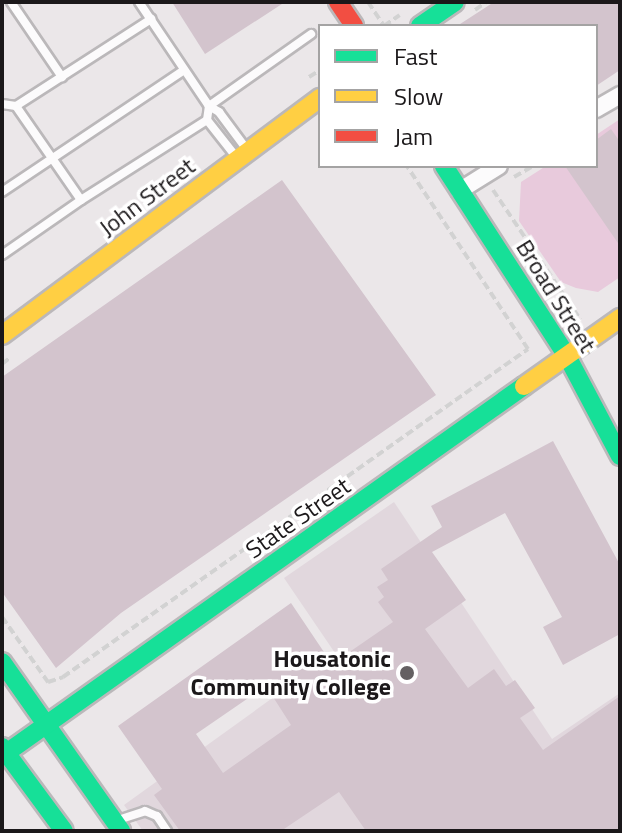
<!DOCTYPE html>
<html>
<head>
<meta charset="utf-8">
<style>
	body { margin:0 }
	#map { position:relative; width:622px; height:833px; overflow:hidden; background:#ebe7e9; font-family:"Titillium Web",sans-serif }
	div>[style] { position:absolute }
	.built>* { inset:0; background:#e1d7dd }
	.green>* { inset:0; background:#e8cadc }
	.building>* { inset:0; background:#d3c4cd }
	.path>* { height:4px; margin-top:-2px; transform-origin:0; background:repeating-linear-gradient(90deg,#d2d2d2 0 8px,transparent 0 12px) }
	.roads { filter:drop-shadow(2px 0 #bbb8ba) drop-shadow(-2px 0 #bbb8ba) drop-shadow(0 2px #bbb8ba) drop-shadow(0 -2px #bbb8ba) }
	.lane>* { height:8px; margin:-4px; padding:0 4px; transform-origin:4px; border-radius:4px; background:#fcfbfc }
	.street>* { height:16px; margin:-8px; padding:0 8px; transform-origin:8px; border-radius:8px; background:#fcfbfc }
	.fast>* { height:18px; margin:-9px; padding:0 9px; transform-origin:9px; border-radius:9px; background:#16e098 }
	.slow>* { height:18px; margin:-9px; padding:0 9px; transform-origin:9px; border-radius:9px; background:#ffcf43 }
	.jam>* { height:18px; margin:-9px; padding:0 9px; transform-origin:9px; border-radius:9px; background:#f24e42 }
	.dots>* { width:22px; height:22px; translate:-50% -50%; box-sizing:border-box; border:4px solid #fff; border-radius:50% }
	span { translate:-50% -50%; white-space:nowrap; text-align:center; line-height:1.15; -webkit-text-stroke:7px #fff; paint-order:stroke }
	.street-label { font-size:24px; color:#1b181a }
	.poi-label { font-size:24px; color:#1b181a; font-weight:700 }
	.right { translate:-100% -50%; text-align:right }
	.frame { position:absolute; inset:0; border:4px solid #1b181a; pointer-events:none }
	.legend { position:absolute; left:318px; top:24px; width:280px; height:144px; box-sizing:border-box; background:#fff; border:2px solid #a4a3a3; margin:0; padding:10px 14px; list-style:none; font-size:24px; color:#1b181a }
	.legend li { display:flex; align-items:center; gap:16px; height:40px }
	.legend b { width:40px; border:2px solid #a4a3a3 }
</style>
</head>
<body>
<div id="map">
	<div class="built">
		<div style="clip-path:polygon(394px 502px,552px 739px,620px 693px,620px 831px,143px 831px,124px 805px,335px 653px,284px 578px)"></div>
	</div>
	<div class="green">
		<div style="clip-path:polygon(620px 119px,620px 277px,598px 292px,576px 288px,561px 282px,519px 221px,521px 182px,546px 166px,596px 166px,596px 135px)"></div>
	</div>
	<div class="building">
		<div style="clip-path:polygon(172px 2px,285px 2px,205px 54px)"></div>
		<div style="clip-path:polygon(494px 2px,620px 2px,620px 70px,596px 86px,596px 26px,457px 26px)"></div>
		<div style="clip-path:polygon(611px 129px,620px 142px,620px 246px,565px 166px,596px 166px,596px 140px)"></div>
		<div style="clip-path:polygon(282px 180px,436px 395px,121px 613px,56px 668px,2px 592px,2px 377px)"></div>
		<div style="clip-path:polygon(evenodd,553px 441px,620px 565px,620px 634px,563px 665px,543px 627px,562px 617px,505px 513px,432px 552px,466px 600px,425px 629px,468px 688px,494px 669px,506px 686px,515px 680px,535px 708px,520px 718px,543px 750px,620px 696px,620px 831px,366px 831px,339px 792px,281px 831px,180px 831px,154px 795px,162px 789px,118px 726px,291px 603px,332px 664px,393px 622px,378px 602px,384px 597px,377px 587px,388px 580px,381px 569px,442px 527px,431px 506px,553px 441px,266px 686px,291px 725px,223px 773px,196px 734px,266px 686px)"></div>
	</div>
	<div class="path">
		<div style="left:368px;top:2px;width:29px;rotate:56deg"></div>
		<div style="left:384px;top:26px;width:19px;rotate:-35deg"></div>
		<div style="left:475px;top:10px;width:14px;rotate:-36deg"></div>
		<div style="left:309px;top:77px;width:13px;rotate:-32deg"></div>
		<div style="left:514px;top:177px;width:22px;rotate:-30deg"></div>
		<div style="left:493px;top:190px;width:156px;rotate:56deg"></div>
		<div style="left:2px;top:364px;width:11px;rotate:-38deg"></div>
		<div style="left:2px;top:617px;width:80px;rotate:54.7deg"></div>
		<div style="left:48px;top:682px;width:16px;rotate:-18deg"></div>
		<div style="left:63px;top:677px;width:569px;rotate:-35.2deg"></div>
		<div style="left:528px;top:349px;width:219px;rotate:-123.5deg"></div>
	</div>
	<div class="roads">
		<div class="lane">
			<div style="left:11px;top:2px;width:91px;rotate:55.8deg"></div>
			<div style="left:139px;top:2px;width:125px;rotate:56.1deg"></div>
			<div style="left:209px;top:106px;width:125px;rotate:-35.2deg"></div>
			<div style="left:2px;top:104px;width:14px;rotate:8deg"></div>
			<div style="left:16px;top:106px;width:161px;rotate:-32.8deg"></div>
			<div style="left:237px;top:158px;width:48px;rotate:-128.3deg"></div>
			<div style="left:207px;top:120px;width:14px;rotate:-82deg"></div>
			<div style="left:209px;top:106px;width:12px;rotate:31deg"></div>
			<div style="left:219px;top:112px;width:49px;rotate:53.4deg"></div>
			<div style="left:2px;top:192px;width:219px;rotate:-33.8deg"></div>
			<div style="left:81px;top:200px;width:149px;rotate:-32.4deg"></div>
			<div style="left:2px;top:255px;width:96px;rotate:-34.8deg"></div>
			<div style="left:81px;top:200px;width:114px;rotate:-124.7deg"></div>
			<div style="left:118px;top:820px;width:28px;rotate:-18deg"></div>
			<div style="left:145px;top:811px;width:13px;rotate:23deg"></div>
			<div style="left:157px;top:816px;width:18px;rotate:56deg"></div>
		</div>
		<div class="street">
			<div style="left:596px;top:109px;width:28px;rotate:-30deg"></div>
			<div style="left:459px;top:191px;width:47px;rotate:-32deg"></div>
		</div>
		<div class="fast">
			<div style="left:420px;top:26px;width:42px;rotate:-34.4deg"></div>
			<div style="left:444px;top:166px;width:226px;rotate:57.1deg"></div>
			<div style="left:567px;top:356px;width:113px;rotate:62.1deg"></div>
			<div style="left:2px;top:662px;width:207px;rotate:54.8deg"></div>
			<div style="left:2px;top:747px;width:104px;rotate:53.6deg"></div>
			<div style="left:2px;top:756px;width:640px;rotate:-35.33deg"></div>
		</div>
		<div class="slow">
			<div style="left:2px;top:335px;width:397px;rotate:-36.7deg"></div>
			<div style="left:524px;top:386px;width:118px;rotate:-35.3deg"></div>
		</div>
		<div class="jam">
			<div style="left:338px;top:2px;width:29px;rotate:56deg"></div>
		</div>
	</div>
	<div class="dots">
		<div style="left:407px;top:673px;background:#646062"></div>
	</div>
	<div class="street-label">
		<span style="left:147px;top:197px;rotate:-37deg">John Street</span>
		<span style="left:556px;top:296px;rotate:58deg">Broad Street</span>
		<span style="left:298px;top:518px;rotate:-35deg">State Street</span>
	</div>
	<div class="poi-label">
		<span class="right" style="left:391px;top:673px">Housatonic<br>Community College</span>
	</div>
	<div class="frame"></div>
	<ul class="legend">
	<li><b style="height:10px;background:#16e098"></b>Fast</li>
	<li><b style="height:10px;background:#ffcf43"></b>Slow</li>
	<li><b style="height:10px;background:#f24e42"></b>Jam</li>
	</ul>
</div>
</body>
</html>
